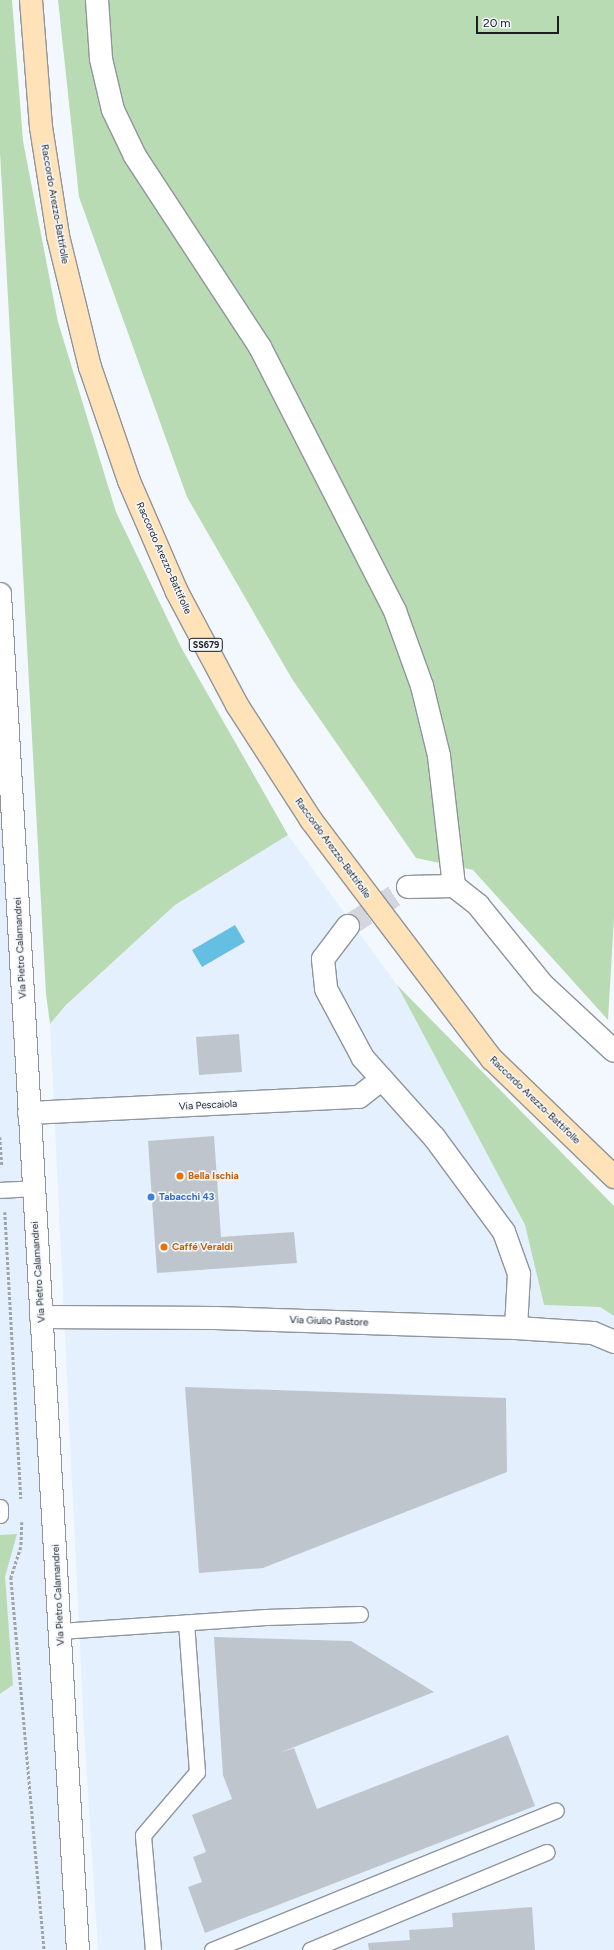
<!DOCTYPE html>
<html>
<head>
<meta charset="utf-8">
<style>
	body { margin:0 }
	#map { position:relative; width:614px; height:1950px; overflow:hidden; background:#f3f8fe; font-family:Figtree,sans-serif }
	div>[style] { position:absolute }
	.built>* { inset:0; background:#e4f0fe }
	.green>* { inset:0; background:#b9dbb4 }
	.water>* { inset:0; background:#65bfe3 }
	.building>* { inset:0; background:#bfc5cc }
	.minor-tunnel>* { height:22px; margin-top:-11px; transform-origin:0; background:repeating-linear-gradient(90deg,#d3d7dd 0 22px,transparent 0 33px) }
	.path>* { height:2.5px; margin-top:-1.25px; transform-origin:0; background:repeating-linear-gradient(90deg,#a0a3a8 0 3px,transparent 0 5px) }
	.roads { filter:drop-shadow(1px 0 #8f959b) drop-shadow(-1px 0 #8f959b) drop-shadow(0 1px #8f959b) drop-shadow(0 -1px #8f959b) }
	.service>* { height:15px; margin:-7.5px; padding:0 7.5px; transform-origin:7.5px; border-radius:7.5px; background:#fff }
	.minor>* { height:22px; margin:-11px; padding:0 11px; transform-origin:11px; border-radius:11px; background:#fff }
	.secondary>* { height:22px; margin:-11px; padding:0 11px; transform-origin:11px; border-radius:11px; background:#fff }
	.primary>* { height:22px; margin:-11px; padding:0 11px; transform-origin:11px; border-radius:11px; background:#ffe2b8 }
	.dots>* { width:11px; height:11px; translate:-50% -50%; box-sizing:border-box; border:2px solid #f3f8fe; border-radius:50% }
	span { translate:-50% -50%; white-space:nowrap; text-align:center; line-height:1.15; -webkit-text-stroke:3px #f3f8fe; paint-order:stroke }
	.shield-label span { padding:1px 3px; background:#f3f8fe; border:1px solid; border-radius:3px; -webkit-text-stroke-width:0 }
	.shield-label { font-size:9px; color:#1c1e21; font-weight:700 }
	.street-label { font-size:10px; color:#1c1e21 }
	.food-label { font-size:10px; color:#c56008; font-weight:700 }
	.left { translate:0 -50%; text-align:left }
	.shop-label { font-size:10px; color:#366cbe; font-weight:700 }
	.scale { position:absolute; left:476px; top:16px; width:83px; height:18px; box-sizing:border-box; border:2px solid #1c1e21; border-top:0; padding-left:5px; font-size:12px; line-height:14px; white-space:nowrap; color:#1c1e21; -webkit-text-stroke:3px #f3f8fe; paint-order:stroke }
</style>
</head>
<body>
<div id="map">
	<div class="built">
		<div style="clip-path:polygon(0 594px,78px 1950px,0 1950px)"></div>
		<div style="clip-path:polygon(288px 835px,397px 985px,525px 1225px,544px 1305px,600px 1307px,614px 1316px,614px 1950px,98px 1950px,84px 1730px,50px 1024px,66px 1005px,175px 905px)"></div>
	</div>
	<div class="green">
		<div style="clip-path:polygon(0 0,12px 0,23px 141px,58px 322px,116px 512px,182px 649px,288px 835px,175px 905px,66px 1005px,50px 1024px,46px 994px,0 152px)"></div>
		<div style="clip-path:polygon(58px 0,614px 0,614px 918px,608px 1020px,473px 870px,416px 858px,292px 679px,187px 497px,79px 197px)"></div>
		<div style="clip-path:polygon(397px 985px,614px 1206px,614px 1316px,600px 1307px,544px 1305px,525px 1225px)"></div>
		<div style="clip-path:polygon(17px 1534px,5px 1577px,13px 1685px,0 1694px,0 1535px)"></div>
	</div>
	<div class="water">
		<div style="clip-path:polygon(235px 925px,245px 942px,202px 967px,192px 950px)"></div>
	</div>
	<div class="building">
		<div style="clip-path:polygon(239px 1034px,242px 1072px,199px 1075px,196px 1037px)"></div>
		<div style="clip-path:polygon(214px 1136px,221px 1237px,294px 1232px,297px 1263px,157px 1273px,148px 1141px)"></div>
		<div style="clip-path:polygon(185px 1387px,506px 1398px,507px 1472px,263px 1568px,199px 1573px)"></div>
		<div style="clip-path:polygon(214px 1637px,351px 1641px,434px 1692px,279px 1753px,294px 1748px,317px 1809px,508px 1735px,535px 1806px,205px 1933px,188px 1887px,202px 1882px,193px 1857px,206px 1852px,192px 1815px,232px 1799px,223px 1775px)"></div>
		<div style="clip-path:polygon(532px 1907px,535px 1950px,369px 1950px,368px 1943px,410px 1940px,409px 1930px,453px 1927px,452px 1913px)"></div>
	</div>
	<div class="minor-tunnel">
		<div style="left:348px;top:926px;width:72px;rotate:-33deg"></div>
	</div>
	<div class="path">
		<div style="left:0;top:1137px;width:30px;rotate:86deg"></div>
		<div style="left:5px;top:1212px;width:287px;rotate:86.8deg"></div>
		<div style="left:22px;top:1522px;width:25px;rotate:92deg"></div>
		<div style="left:21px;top:1547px;width:32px;rotate:108deg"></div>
		<div style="left:11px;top:1577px;width:374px;rotate:84.9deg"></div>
	</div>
	<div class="roads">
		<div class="service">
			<div style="left:0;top:1190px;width:33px;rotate:-3deg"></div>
			<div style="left:0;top:1507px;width:8px;rotate:90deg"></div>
			<div style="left:60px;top:1631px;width:206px;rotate:-3.9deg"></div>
			<div style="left:266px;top:1617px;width:94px;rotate:-1.8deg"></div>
			<div style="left:153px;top:1950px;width:115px;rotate:-95deg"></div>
			<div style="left:143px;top:1835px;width:83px;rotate:-49.4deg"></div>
			<div style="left:197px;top:1772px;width:150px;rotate:-94.2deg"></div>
			<div style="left:212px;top:1950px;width:371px;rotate:-22.1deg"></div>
			<div style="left:310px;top:1950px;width:256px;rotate:-22.5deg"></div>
		</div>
		<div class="minor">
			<div style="left:97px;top:0;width:59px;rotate:86.1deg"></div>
			<div style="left:101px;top:59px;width:52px;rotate:76.8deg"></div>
			<div style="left:113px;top:110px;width:51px;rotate:64.4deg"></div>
			<div style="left:135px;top:156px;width:228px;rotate:56.8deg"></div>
			<div style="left:260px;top:347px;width:297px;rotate:62.9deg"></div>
			<div style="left:395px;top:611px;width:80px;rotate:70.2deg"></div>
			<div style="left:422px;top:686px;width:72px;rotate:76.3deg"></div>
			<div style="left:439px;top:756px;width:131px;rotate:83.4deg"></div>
			<div style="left:454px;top:886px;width:46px;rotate:178.8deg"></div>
			<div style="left:454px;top:886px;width:31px;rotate:38deg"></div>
			<div style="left:478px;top:905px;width:102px;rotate:51deg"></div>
			<div style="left:542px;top:984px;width:98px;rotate:42.9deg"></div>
			<div style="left:348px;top:926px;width:41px;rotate:127.1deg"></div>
			<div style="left:323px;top:959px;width:30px;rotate:84deg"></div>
			<div style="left:326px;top:989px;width:78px;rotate:61.8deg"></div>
			<div style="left:363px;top:1058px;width:106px;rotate:48.1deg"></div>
			<div style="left:434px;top:1137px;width:118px;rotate:53.6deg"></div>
			<div style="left:504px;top:1232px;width:45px;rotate:70.3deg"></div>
			<div style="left:519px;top:1274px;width:54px;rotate:93.2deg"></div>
			<div style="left:29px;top:1113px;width:330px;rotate:-2.8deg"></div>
			<div style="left:359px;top:1097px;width:29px;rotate:-38deg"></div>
			<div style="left:41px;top:1317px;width:174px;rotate:0.3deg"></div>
			<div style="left:215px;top:1318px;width:301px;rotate:1.9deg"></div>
			<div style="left:516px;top:1328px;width:77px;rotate:3.7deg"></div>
			<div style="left:593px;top:1333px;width:23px;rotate:23deg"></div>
		</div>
		<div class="secondary">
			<div style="left:0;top:594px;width:1358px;rotate:86.71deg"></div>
		</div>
		<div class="primary">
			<div style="left:31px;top:0;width:127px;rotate:85.5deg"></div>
			<div style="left:41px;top:127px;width:110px;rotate:81.1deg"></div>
			<div style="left:58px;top:236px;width:135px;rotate:76.3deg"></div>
			<div style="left:90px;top:367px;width:120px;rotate:71.1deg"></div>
			<div style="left:129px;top:481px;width:121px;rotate:66.6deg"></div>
			<div style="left:177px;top:592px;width:128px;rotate:62deg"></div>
			<div style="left:237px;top:705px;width:137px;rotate:57.2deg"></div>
			<div style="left:311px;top:820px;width:300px;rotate:52.9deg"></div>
			<div style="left:492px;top:1059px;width:170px;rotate:44deg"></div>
		</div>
	</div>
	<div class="dots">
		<div style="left:180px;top:1176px;background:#e8710a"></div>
		<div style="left:151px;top:1197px;background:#3f7fe0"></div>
		<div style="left:164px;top:1247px;background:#e8710a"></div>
	</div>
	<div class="shield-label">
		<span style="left:206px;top:645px">SS679</span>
	</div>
	<div class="street-label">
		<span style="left:55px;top:204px;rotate:80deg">Raccordo Arezzo-Battifolle</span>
		<span style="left:164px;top:558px;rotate:66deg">Raccordo Arezzo-Battifolle</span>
		<span style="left:333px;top:848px;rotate:54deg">Raccordo Arezzo-Battifolle</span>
		<span style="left:20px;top:948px;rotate:-93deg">Via Pietro Calamandrei</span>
		<span style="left:535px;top:1100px;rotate:44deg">Raccordo Arezzo-Battifolle</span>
		<span style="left:208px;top:1105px;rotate:-3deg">Via Pescaiola</span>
		<span style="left:38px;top:1272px;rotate:-94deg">Via Pietro Calamandrei</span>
		<span style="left:329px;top:1321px;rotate:2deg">Via Giulio Pastore</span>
		<span style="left:58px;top:1595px;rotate:-93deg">Via Pietro Calamandrei</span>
	</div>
	<div class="food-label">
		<span class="left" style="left:188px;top:1176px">Bella Ischia</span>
		<span class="left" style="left:172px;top:1247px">Caffé Veraldi</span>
	</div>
	<div class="shop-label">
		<span class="left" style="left:159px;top:1197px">Tabacchi 43</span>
	</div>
	<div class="scale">20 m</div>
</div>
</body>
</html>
